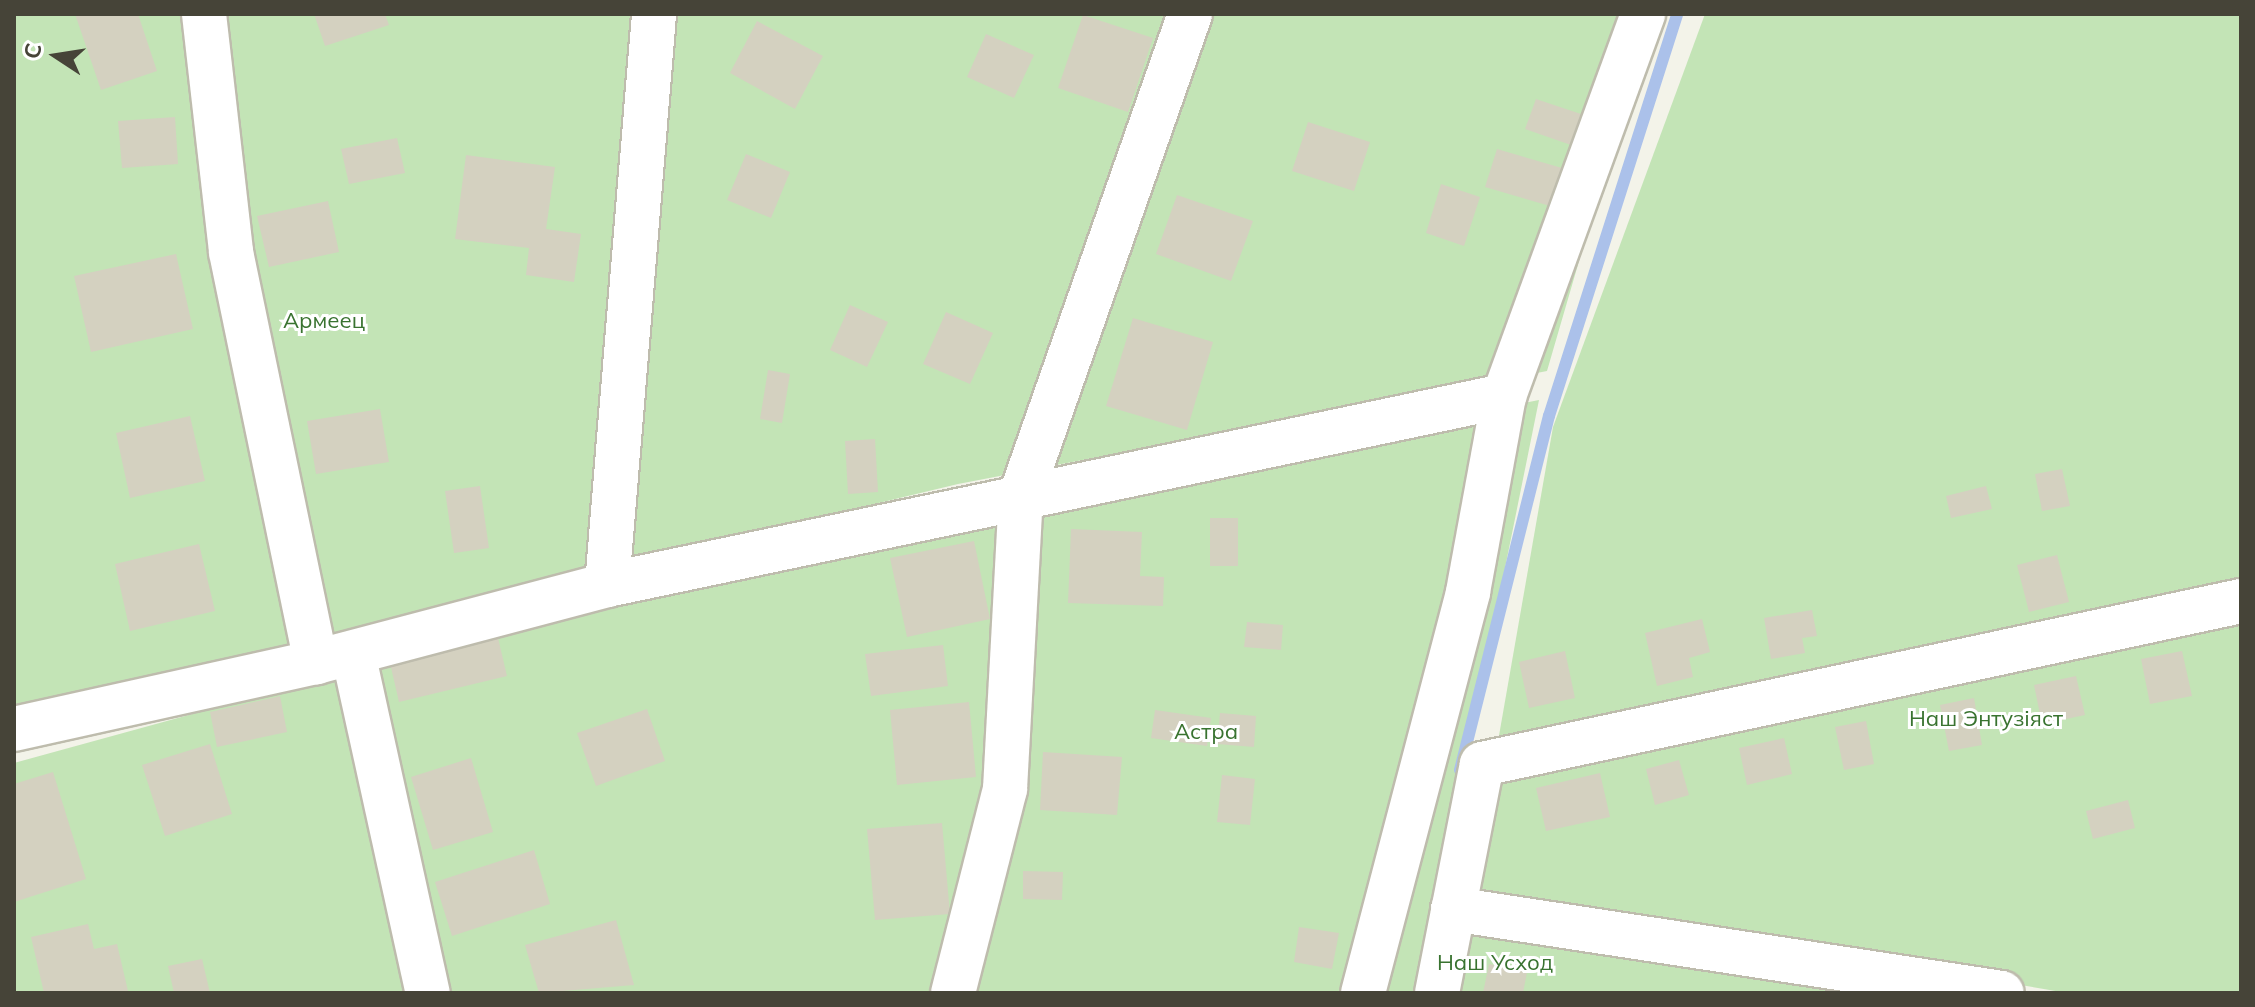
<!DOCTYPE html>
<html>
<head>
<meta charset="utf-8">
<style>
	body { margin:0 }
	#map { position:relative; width:2255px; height:1007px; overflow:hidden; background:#f3f3e9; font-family:Mulish,sans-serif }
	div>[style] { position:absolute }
	.green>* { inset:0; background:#c3e4b6 }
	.stream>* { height:12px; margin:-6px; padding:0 6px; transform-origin:6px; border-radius:6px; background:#abc1ea }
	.building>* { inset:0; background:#d4d1c0 }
	.roads { filter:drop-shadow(2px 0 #bebcad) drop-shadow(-2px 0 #bebcad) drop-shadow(0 2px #bebcad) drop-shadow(0 -2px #bebcad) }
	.minor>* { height:44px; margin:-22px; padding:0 22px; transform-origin:22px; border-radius:22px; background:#fff }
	span { translate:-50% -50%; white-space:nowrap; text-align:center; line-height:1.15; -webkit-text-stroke:6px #fff; paint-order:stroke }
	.park-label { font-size:22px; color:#397330 }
	.frame { position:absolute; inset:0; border:16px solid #464438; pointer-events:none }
	.north { position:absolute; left:16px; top:16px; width:80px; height:80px; -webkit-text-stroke:6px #fff; paint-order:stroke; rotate:282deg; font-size:22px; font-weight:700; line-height:32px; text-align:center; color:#464438 }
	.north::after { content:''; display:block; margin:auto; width:28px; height:36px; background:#464438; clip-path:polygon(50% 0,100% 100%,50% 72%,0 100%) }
</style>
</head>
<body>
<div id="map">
	<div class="green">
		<div style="clip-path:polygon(14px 14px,1651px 14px,1547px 371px,958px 484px,14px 710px)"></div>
		<div style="clip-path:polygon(1705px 14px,2241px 14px,2241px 993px,2067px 993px,1472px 890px,1553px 427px)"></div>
		<div style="clip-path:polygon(1539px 400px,1419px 993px,14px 993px,14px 763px,381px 662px,658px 574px)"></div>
		<div style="clip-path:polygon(1468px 926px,1842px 993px,1456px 993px)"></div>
	</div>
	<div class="stream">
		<div style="left:1460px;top:770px;width:365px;rotate:-75.9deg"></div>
		<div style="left:1549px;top:416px;width:422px;rotate:-72.3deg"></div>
	</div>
	<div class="building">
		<div style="clip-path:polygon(75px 14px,138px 14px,157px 71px,101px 90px)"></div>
		<div style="clip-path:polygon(314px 14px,385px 14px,389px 25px,325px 46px)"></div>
		<div style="clip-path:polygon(1083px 15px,1153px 38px,1128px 112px,1058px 88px)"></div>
		<div style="clip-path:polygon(757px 21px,823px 56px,795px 109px,730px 73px)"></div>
		<div style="clip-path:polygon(986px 34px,1034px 55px,1014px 98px,967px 77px)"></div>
		<div style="clip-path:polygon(1536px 99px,1581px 114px,1571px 145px,1525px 129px)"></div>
		<div style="clip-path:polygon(175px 117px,178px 164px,122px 168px,118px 121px)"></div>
		<div style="clip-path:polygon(1308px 122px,1370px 142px,1354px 191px,1292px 171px)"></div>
		<div style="clip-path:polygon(397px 138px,405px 173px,349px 184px,341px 149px)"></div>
		<div style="clip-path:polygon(1497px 149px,1562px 168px,1550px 206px,1485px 187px)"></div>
		<div style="clip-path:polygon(746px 154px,790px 172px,771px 218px,727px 200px)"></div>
		<div style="clip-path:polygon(466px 155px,555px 167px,546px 229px,581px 234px,574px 282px,526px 275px,529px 248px,455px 239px)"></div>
		<div style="clip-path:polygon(1441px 184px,1480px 197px,1464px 246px,1426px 233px)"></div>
		<div style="clip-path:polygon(1177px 195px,1253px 221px,1231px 281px,1156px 254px)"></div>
		<div style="clip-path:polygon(328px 201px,339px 252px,269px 267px,257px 216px)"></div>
		<div style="clip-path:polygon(176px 254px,193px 329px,91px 352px,74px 276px)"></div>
		<div style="clip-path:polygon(850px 305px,888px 322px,867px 367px,830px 350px)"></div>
		<div style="clip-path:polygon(946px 312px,993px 333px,970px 384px,923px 364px)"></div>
		<div style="clip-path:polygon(1133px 318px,1213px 342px,1187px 430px,1106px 406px)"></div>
		<div style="clip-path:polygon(768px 370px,790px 374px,782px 423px,760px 419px)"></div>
		<div style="clip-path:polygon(380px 409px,389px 462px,316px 474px,307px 421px)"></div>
		<div style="clip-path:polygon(190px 416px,205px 481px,130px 498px,116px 433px)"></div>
		<div style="clip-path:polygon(875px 439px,878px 492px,848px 494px,845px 441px)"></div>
		<div style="clip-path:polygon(2062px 469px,2070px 506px,2042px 511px,2035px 474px)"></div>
		<div style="clip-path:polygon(480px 486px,489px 548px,454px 553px,445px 491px)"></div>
		<div style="clip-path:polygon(1986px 486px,1992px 509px,1951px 518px,1946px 496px)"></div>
		<div style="clip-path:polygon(1210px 518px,1238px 518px,1238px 566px,1210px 566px)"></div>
		<div style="clip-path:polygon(1071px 529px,1142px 532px,1140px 576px,1164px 577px,1163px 606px,1068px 603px)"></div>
		<div style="clip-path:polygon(974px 541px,990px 619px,907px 637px,890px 558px)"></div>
		<div style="clip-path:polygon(199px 544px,215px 611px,130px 631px,115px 564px)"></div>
		<div style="clip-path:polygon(2057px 555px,2069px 602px,2029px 612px,2017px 565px)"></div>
		<div style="clip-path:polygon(1812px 610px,1817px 636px,1802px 638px,1805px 653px,1771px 659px,1764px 618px)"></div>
		<div style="clip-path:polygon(1702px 619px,1710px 652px,1689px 658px,1693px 677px,1657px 686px,1645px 633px)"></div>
		<div style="clip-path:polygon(1247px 622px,1283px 625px,1281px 650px,1244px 647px)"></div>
		<div style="clip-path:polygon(498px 638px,507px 676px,399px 702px,390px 663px)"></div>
		<div style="clip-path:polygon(943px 645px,948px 686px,871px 696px,865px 654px)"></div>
		<div style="clip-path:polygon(1565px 651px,1575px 698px,1529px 708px,1519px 662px)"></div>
		<div style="clip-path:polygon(2182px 651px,2192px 696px,2150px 704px,2141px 659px)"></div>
		<div style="clip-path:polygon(2076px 676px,2085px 715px,2042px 724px,2034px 685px)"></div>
		<div style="clip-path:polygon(280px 696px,287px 732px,217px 747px,210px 712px)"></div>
		<div style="clip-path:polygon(1974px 698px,1982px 745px,1949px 751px,1940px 705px)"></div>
		<div style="clip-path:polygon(969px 702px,976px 777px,897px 785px,890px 710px)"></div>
		<div style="clip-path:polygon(647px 709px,665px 761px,596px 786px,577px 733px)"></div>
		<div style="clip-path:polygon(1155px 710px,1211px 718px,1207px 746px,1151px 738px)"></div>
		<div style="clip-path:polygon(1220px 713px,1256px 716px,1254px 747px,1217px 744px)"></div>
		<div style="clip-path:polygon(1866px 721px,1874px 764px,1844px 770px,1835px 727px)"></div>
		<div style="clip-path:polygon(1784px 738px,1792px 774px,1747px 785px,1739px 748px)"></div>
		<div style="clip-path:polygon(210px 744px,232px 814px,165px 836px,142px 765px)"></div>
		<div style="clip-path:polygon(1043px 752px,1122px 757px,1117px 815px,1040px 810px)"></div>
		<div style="clip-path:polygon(471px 758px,493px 832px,433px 850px,411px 777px)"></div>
		<div style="clip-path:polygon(1679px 760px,1689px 795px,1655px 805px,1646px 769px)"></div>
		<div style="clip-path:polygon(53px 772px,86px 879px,14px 902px,14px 784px)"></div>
		<div style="clip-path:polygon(1600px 773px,1610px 817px,1546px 831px,1536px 788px)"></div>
		<div style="clip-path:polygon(1222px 775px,1255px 779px,1250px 825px,1217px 822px)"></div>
		<div style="clip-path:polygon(2128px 800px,2135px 828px,2093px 839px,2086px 811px)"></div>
		<div style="clip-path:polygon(942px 823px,950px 914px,875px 920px,867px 829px)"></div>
		<div style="clip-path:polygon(534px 850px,550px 904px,452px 936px,435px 882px)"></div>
		<div style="clip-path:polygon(1023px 871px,1063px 872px,1062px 900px,1023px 899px)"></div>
		<div style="clip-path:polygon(616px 920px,634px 985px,539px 993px,525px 945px)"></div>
		<div style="clip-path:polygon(88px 924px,94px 949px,117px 944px,128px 991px,44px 993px,31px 937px)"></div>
		<div style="clip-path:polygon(1299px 927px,1339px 933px,1332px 969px,1294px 962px)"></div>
		<div style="clip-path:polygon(202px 959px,210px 993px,174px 993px,168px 966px)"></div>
		<div style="clip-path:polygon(1489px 964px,1527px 972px,1523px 993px,1483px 993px)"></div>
	</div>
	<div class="roads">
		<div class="minor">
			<div style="left:204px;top:14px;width:240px;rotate:83.5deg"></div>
			<div style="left:231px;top:252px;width:419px;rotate:78.3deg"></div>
			<div style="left:607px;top:585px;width:573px;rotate:-85.29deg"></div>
			<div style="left:353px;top:653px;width:348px;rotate:77.6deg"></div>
			<div style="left:14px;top:729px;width:309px;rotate:-12.5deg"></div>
			<div style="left:316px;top:662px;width:301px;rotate:-14.8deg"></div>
			<div style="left:607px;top:585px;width:917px;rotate:-11.9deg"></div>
			<div style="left:1453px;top:909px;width:555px;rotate:8.7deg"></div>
			<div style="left:953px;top:993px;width:211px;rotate:-75.7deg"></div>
			<div style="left:1005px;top:789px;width:294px;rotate:-86.9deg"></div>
			<div style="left:1021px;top:495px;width:510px;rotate:-70.64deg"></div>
			<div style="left:1363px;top:993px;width:415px;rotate:-75.3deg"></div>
			<div style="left:1468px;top:592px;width:199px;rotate:-79.6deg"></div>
			<div style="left:1504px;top:396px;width:407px;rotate:-70deg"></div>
			<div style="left:1437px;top:993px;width:233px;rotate:-78.9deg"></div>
			<div style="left:1482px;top:764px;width:776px;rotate:-12.12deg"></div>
		</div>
	</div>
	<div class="park-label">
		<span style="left:324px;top:321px">Армеец</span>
		<span style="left:1986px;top:719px">Наш Энтузіяст</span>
		<span style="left:1206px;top:732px">Астра</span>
		<span style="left:1495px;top:963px">Наш Усход</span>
	</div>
	<div class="frame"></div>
	<div class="north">С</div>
</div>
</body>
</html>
